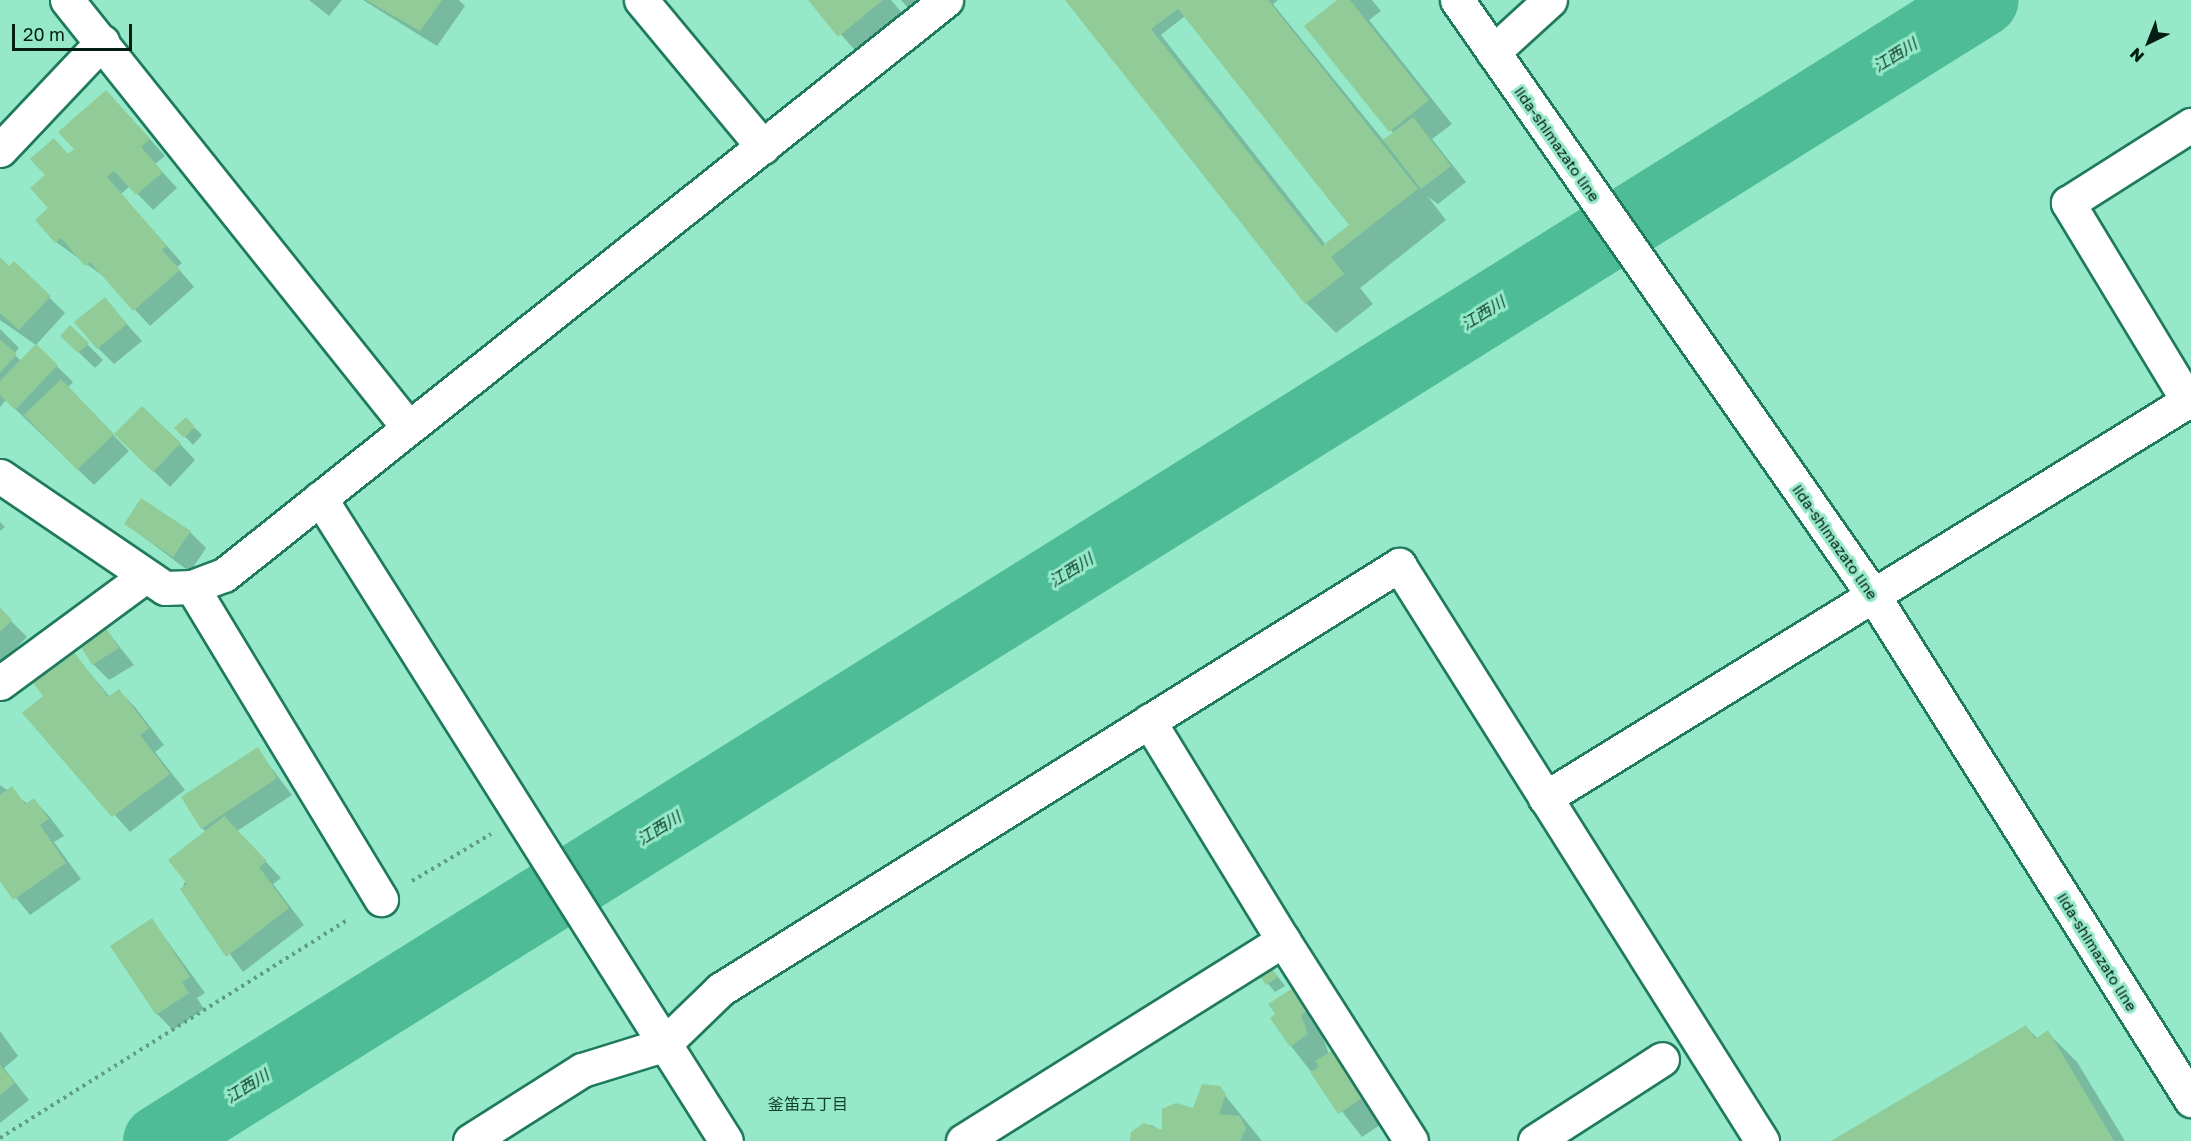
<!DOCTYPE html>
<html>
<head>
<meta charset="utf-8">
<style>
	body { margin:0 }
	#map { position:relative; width:2191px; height:1141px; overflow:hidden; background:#95e9c8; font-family:"Golos Text","Noto Sans JP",sans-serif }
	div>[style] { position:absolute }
	.shadow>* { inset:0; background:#0003 }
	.river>* { height:72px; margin:-36px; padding:0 36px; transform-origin:36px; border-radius:36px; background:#4ebd97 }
	.building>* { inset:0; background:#91cb98 }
	.path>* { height:4px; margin-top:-2px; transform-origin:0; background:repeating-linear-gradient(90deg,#5f9d85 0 3px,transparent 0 7.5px) }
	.roads { filter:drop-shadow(2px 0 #207a5e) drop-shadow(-2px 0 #207a5e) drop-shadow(0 2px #207a5e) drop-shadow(0 -2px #207a5e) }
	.minor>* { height:33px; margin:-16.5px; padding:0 16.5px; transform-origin:16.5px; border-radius:16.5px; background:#fff }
	.tertiary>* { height:33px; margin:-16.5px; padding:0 16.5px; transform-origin:16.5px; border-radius:16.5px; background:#fff }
	.secondary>* { height:33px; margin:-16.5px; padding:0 16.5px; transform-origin:16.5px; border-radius:16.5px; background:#fff }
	span { translate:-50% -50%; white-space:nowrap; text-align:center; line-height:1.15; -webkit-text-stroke:6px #95e9c8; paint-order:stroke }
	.street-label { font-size:15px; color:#031d14 }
	.water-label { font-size:16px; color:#104031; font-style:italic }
	.neighbourhood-label { font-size:16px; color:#103e2f }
	.north { position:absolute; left:2119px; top:12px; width:60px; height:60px; -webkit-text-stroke:4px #95e9c8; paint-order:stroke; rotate:223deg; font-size:16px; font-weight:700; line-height:24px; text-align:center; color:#031d14 }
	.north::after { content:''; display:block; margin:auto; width:21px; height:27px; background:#031d14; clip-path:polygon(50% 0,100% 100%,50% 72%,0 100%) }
	.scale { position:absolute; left:12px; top:24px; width:120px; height:27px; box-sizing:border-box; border:3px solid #031d14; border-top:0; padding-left:8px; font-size:18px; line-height:21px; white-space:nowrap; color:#031d14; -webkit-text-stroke:4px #95e9c8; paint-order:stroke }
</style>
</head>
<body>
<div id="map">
	<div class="shadow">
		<div style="clip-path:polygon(309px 0,342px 0,329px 16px)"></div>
		<div style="clip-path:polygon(363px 0,459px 0,465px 6px,437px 46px)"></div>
		<div style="clip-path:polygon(810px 0,891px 0,909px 21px,863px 59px)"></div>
		<div style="clip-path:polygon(901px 0,919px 0,908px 8px)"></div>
		<div style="clip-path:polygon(evenodd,1067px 0,1278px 0,1273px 4px,1384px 141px,1394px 134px,1306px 26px,1338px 0,1372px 0,1381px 11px,1369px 20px,1452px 124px,1432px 139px,1466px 182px,1438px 204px,1428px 197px,1446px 220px,1360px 288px,1373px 304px,1336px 333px,1306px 303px,1067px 0,1185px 16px,1351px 226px,1326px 245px,1161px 35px,1185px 16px)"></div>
		<div style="clip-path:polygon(122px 108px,165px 156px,155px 164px,177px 188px,153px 210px,130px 186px,121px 194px,182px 263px,177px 267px,194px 287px,150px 326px,106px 278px,56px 242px,50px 208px,69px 155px)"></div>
		<div style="clip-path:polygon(0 259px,9px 268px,14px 263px,65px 313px,36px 345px,0 320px)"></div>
		<div style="clip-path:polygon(104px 299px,142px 341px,114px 364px,98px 348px)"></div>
		<div style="clip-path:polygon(70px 327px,103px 360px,95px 368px,62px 336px)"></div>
		<div style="clip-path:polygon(0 329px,19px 348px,14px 354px,21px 361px,36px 346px,73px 382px,67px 388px,129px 451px,94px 485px,6px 400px,0 407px)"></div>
		<div style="clip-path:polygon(186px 419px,202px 435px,193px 445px,177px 428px)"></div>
		<div style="clip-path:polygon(116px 434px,180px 444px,195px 460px,170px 487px)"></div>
		<div style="clip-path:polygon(0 522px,5px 527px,0 531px)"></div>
		<div style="clip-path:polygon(126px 524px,190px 532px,206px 548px,190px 572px)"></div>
		<div style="clip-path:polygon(0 610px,27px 637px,0 664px)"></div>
		<div style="clip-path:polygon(104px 627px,134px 665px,109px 680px,93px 664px)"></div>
		<div style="clip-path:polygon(67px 646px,110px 697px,119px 691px,135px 707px,164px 745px,155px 752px,185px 790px,130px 832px,24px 713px,45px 697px)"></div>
		<div style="clip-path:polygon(257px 749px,292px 795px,237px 831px,281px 878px,273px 884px,304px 925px,243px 972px,182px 889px,206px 832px,202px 828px)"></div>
		<div style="clip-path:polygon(0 785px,28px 804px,34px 800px,49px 816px,64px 836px,54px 842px,81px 879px,30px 915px,0 878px)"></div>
		<div style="clip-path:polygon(152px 920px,205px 993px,197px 998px,204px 1009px,173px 1030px,157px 1014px)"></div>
		<div style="clip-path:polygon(1271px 968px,1285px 986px,1275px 992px,1260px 974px)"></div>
		<div style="clip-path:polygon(1293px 990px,1331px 1034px,1323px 1038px,1329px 1054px,1356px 1075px,1386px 1121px,1362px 1137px,1291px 1046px)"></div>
		<div style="clip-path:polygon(2026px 1027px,2038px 1039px,2047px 1032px,2077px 1062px,2125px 1141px,1834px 1141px)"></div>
		<div style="clip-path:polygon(0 1031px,18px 1056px,4px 1068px,29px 1100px,0 1123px)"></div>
		<div style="clip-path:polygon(1219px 1088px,1262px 1141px,1134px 1141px,1136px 1128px,1152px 1125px,1164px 1133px)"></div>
	</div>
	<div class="river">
		<div style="left:159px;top:1141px;width:2151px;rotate:-32.03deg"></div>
	</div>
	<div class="building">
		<div style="clip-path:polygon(366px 0,442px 0,420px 31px)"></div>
		<div style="clip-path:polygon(808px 0,883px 0,838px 37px)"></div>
		<div style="clip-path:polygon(evenodd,1065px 0,1268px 0,1418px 189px,1331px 257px,1344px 274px,1305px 304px,1065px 0,1178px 9px,1349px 225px,1322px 246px,1151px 29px,1178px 9px)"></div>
		<div style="clip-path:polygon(1337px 0,1350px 0,1429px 100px,1389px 132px,1304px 26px)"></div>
		<div style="clip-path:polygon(106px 90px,150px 139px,141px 147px,163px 172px,136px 195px,114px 171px,107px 177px,167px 246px,162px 250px,180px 270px,133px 311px,90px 262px,85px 266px,61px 238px,55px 243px,35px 220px,48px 208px,30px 188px,45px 175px,30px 159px,54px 138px,68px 154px,74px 149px,58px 132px)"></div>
		<div style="clip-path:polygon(1413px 117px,1451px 166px,1421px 189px,1383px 140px)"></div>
		<div style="clip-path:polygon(0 257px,9px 266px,14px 261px,51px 296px,19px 330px,0 313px)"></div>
		<div style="clip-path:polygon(105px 297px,127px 324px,97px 349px,74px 322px)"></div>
		<div style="clip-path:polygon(70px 325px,89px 343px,78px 353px,60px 336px)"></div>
		<div style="clip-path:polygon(0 340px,17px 354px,0 373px)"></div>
		<div style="clip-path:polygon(36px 344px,58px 365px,15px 410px,0 395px,0 381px)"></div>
		<div style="clip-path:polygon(61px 379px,114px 434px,77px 470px,24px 415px)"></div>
		<div style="clip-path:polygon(142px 406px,181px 443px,153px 472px,114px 434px)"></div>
		<div style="clip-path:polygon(186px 417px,195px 427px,184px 438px,174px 428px)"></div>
		<div style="clip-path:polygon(141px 498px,191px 531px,173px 557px,124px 524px)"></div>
		<div style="clip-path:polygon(0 607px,12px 620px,0 632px)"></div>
		<div style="clip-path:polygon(104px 625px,119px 648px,92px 665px,78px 642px)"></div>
		<div style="clip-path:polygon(68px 644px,108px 697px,119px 689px,149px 728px,140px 735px,170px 774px,112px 817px,22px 713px,43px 696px,27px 675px)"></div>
		<div style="clip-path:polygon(258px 747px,277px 778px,201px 829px,181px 797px)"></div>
		<div style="clip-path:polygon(12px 786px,25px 804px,34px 798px,49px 819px,40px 825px,66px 863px,13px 900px,0 881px,0 795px)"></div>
		<div style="clip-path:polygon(224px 816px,267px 861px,259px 867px,289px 908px,226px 957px,180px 889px,187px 884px,168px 860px)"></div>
		<div style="clip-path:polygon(152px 918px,190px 977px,182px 982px,189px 993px,156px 1015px,110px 946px)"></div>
		<div style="clip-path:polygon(1271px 966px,1278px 977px,1266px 985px,1258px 974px)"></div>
		<div style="clip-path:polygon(1293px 988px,1308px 1010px,1301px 1015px,1308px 1034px,1290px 1047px,1270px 1018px,1275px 1014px,1268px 1004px)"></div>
		<div style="clip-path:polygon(2026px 1025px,2035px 1039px,2048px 1030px,2114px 1141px,1831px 1141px)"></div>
		<div style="clip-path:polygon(1333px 1050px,1364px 1097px,1338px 1114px,1310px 1072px,1319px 1067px,1315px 1061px)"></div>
		<div style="clip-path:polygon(0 1065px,15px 1083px,0 1095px)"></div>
		<div style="clip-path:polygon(1202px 1084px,1220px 1086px,1226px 1094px,1219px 1114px,1240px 1116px,1246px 1129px,1240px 1141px,1130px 1141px,1131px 1132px,1144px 1123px,1162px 1130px,1162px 1109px,1176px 1103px,1193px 1108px)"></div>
	</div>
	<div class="path">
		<div style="left:412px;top:881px;width:92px;rotate:-30.7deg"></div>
		<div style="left:0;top:1138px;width:412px;rotate:-32.1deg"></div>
	</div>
	<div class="roads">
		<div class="minor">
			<div style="left:67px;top:0;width:546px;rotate:51.39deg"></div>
			<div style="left:641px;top:0;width:191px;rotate:50.3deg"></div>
			<div style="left:1493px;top:52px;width:77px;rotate:-42.4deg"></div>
			<div style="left:0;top:150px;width:149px;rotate:-46.6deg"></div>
			<div style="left:2188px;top:401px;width:232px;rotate:-121.2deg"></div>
			<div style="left:2068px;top:203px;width:146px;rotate:-32.4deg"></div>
			<div style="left:320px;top:498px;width:760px;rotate:57.73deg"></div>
			<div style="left:192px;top:587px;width:365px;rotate:58.8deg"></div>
			<div style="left:0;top:683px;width:180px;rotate:-36.4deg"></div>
			<div style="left:1545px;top:798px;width:759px;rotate:-31.7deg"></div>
			<div style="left:1283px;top:940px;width:238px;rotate:57.5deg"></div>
			<div style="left:470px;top:1141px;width:133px;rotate:-32.4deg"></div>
			<div style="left:582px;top:1070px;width:85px;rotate:-17.2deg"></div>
			<div style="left:663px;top:1045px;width:81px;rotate:-44deg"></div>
			<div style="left:721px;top:989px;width:800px;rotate:-32.02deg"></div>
			<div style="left:1399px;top:565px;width:681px;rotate:57.78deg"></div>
			<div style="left:963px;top:1141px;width:378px;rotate:-32.1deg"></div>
			<div style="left:1283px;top:940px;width:257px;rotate:-121.5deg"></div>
			<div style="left:1535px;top:1141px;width:151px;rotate:-32.8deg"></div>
		</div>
		<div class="tertiary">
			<div style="left:0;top:476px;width:199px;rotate:34.2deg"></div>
			<div style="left:165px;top:588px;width:27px;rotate:-2deg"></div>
			<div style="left:192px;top:587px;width:34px;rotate:-21deg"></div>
			<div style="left:224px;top:575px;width:923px;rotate:-38.53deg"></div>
		</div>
		<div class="secondary">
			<div style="left:1457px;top:0;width:726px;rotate:55.04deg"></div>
			<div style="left:1873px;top:595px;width:597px;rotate:57.8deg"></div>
		</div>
	</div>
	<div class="street-label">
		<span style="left:1557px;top:144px;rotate:55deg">iida-shimazato line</span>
		<span style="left:1835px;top:542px;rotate:55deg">iida-shimazato line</span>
		<span style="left:2097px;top:952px;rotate:58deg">iida-shimazato line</span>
	</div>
	<div class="water-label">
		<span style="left:1895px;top:55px;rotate:-32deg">江西川</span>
		<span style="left:1483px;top:313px;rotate:-32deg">江西川</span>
		<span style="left:1071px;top:570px;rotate:-32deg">江西川</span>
		<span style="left:659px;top:828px;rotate:-32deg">江西川</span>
		<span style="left:247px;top:1086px;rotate:-32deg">江西川</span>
	</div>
	<div class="neighbourhood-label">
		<span style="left:808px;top:1104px">釜笛五丁目</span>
	</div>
	<div class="north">N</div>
	<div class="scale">20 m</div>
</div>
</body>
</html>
